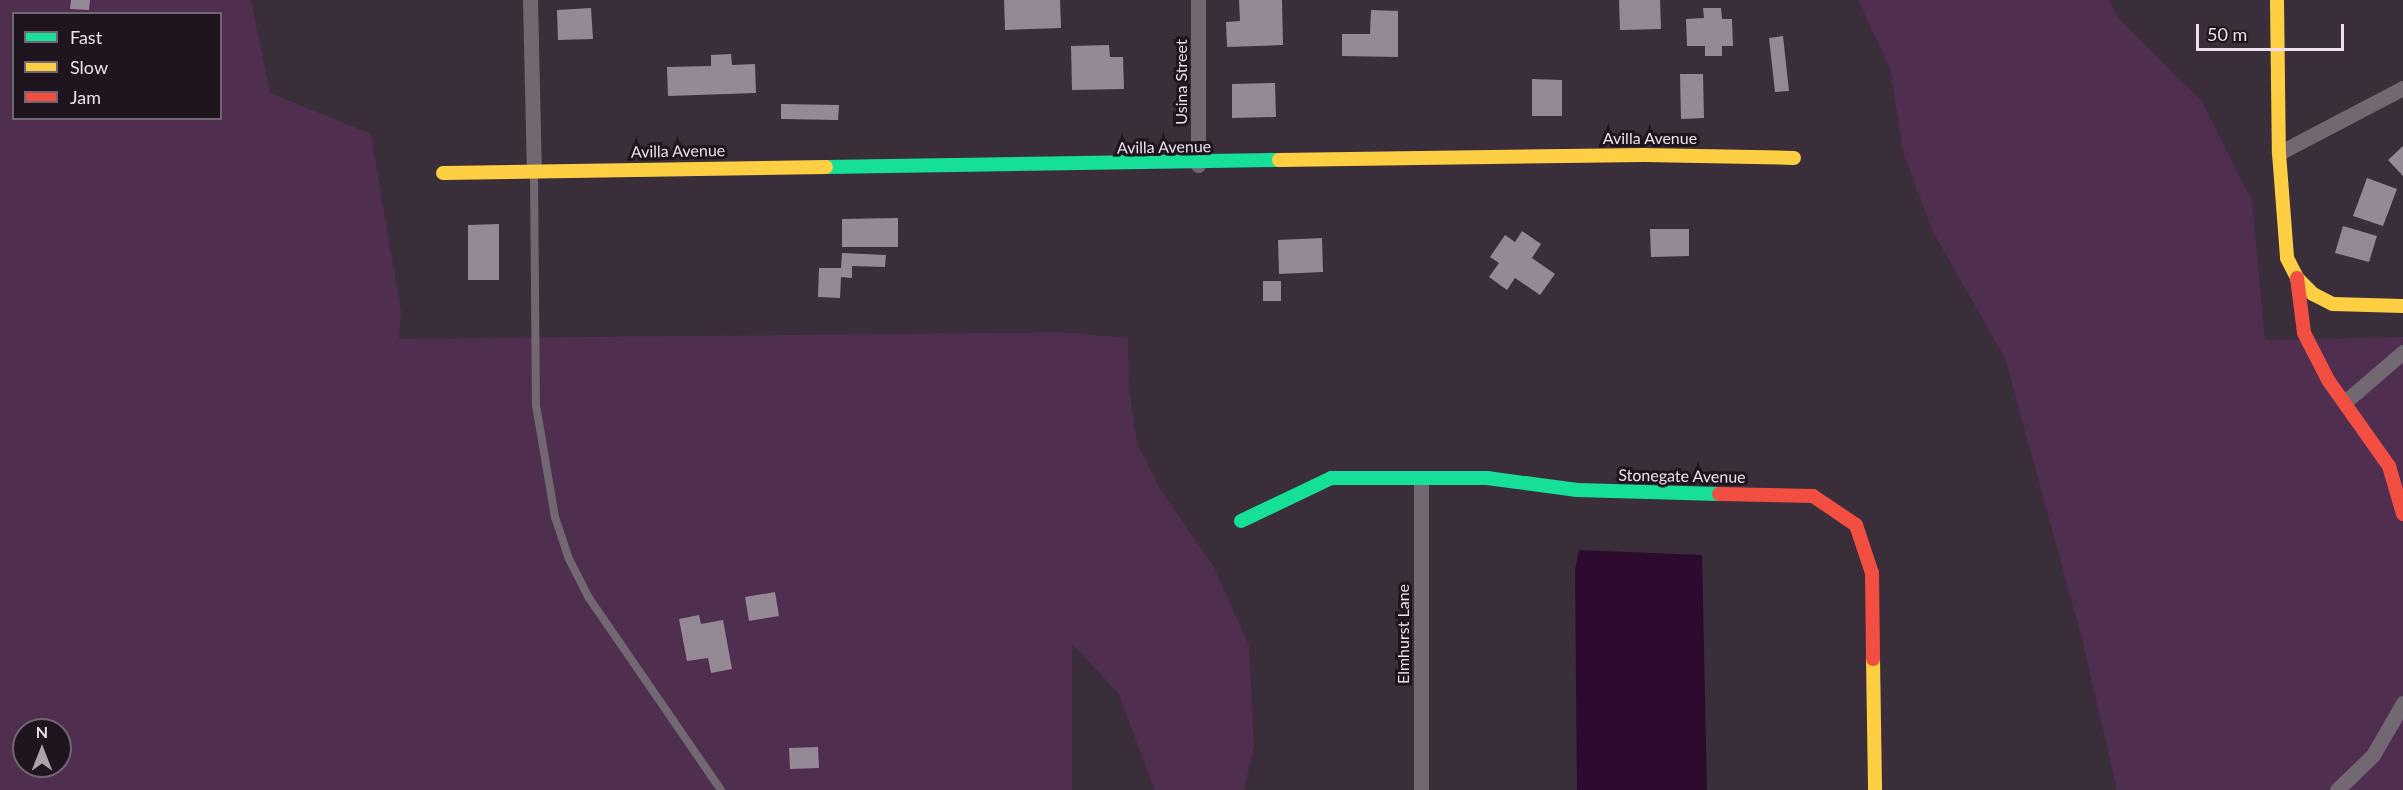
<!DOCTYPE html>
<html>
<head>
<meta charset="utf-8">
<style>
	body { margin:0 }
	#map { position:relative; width:2403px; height:790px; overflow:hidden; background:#392e39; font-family:Lato,sans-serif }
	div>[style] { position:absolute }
	.green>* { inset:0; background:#4f2e50 }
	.water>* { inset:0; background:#2c0b2e }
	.building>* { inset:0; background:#968996 }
	.lane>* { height:8px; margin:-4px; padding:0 4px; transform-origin:4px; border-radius:4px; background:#726871 }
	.street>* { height:15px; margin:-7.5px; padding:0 7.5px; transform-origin:7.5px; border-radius:7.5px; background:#726871 }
	.fast>* { height:14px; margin:-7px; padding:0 7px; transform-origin:7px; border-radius:7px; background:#16e098 }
	.slow>* { height:14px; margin:-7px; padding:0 7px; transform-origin:7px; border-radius:7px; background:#ffcf43 }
	.jam>* { height:14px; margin:-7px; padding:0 7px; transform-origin:7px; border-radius:7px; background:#f24e42 }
	span { translate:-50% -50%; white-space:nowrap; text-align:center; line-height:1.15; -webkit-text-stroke:6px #1f151f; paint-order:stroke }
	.street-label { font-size:16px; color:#eddfed }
	.legend { position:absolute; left:12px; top:12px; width:210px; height:108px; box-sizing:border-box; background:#1f151f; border:2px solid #716671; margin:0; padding:8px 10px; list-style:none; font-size:18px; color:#eddfed }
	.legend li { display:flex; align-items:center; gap:12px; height:30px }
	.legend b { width:30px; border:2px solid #716671 }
	.north { position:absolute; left:12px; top:718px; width:60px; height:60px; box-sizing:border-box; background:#1f151f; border:2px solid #716671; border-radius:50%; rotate:0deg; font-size:16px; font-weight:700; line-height:24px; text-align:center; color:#eddfed }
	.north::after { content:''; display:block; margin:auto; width:21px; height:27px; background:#aea1ae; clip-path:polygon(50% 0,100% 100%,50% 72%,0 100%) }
	.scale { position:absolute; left:2196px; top:24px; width:148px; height:27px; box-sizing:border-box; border:3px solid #eddfed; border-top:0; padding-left:8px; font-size:18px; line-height:21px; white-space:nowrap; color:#eddfed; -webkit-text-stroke:4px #1f151f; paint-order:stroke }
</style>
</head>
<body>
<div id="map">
	<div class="green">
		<div style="clip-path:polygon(evenodd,0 0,251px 0,270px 93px,371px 134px,401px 312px,399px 339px,1060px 332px,1128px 338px,1129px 389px,1137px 443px,1161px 491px,1213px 565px,1249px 646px,1254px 746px,1244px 790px,1155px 790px,1118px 693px,1072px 644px,1072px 790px,0 790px,0 0,14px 14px,220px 14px,220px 118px,14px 118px,14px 14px,0 0,24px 730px,60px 730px,60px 766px,24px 766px,24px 730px)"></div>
		<div style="clip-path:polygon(1858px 0,2109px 0,2117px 17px,2201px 100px,2252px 201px,2265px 340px,2403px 337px,2403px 790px,2117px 790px,2081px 635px,2005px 358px,1933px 232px,1903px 152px,1890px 68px)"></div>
	</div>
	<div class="water">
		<div style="clip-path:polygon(1579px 550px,1702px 555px,1707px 790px,1577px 790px,1575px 570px)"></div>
	</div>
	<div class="building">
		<div style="clip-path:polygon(71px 0,90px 0,89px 10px,70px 9px)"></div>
		<div style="clip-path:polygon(1004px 0,1060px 0,1061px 28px,1005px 30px)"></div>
		<div style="clip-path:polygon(1239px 0,1282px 0,1283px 45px,1227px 47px,1226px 22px,1240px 21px)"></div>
		<div style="clip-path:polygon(1619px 0,1660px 0,1661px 29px,1620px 30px)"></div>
		<div style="clip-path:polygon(591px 8px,593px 39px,558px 40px,557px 10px)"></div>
		<div style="clip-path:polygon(1703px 8px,1721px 8px,1722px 19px,1732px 19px,1733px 46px,1722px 46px,1722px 56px,1705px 56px,1705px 46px,1687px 46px,1686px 19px,1704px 18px)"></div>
		<div style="clip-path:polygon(1371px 10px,1398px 11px,1398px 57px,1342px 56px,1342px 34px,1370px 34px)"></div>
		<div style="clip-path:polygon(1783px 36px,1789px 91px,1775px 92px,1769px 38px)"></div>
		<div style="clip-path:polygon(1109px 45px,1110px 57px,1123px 57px,1124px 89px,1072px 90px,1071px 46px)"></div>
		<div style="clip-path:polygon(731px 54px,732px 65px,755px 64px,756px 93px,668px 96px,667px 67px,711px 66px,711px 55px)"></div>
		<div style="clip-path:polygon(1680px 74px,1703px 74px,1704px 118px,1681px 119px)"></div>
		<div style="clip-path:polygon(1532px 79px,1562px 80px,1562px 116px,1532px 116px)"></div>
		<div style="clip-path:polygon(1275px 83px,1276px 117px,1232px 118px,1232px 84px)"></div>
		<div style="clip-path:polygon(781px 104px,839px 105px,838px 120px,781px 119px)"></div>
		<div style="clip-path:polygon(2403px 146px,2403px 176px,2388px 160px)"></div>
		<div style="clip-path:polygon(2367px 178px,2397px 189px,2383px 226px,2353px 216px)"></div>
		<div style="clip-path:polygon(898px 218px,898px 247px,842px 247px,842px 219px)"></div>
		<div style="clip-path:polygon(499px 224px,499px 280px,468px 280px,468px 225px)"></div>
		<div style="clip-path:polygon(2343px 226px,2377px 236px,2369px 262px,2335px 253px)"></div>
		<div style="clip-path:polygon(1650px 229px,1689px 229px,1689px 256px,1651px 257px)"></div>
		<div style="clip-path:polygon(1522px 231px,1541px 244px,1532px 258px,1555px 274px,1540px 295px,1515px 278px,1507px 290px,1489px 277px,1499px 263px,1490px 257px,1505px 235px,1515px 242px)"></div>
		<div style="clip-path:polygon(1322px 238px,1323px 272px,1279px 274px,1278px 240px)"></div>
		<div style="clip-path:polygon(842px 253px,886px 255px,885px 267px,852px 266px,852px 278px,841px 277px,840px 298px,818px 297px,819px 268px,841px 268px)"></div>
		<div style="clip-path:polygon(1263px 281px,1281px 281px,1281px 301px,1263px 301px)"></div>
		<div style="clip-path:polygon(775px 592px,779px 616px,749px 621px,745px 597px)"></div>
		<div style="clip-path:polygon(699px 615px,701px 624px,723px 620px,732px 669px,711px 673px,708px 658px,687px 661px,679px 619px)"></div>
		<div style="clip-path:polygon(818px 747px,819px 768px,790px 769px,789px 748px)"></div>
	</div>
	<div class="lane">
		<div style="left:534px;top:175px;width:230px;rotate:89.5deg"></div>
		<div style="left:536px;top:405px;width:114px;rotate:80.4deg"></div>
		<div style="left:555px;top:517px;width:44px;rotate:71.6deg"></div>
		<div style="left:569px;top:559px;width:44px;rotate:62.9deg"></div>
		<div style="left:589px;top:598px;width:233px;rotate:55.5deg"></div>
	</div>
	<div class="street">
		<div style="left:530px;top:0;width:171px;rotate:88.7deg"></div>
		<div style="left:1198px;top:0;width:165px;rotate:90deg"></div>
		<div style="left:2279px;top:153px;width:140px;rotate:-27.7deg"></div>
		<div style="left:2346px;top:401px;width:75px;rotate:-40.7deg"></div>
		<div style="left:1421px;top:478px;width:312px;rotate:90deg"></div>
		<div style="left:2337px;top:790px;width:50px;rotate:-44.2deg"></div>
		<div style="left:2373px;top:755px;width:60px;rotate:-60deg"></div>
	</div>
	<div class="fast">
		<div style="left:826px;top:167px;width:453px;rotate:-0.9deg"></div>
		<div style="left:1241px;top:521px;width:100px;rotate:-25.5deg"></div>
		<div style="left:1331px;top:478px;width:156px"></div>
		<div style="left:1487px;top:478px;width:91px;rotate:7.6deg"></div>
		<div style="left:1577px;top:490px;width:142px;rotate:1.6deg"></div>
	</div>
	<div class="slow">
		<div style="left:2277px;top:0;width:153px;rotate:89.3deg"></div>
		<div style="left:2279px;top:153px;width:105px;rotate:85.6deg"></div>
		<div style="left:2287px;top:258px;width:22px;rotate:63deg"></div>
		<div style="left:2297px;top:278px;width:23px;rotate:45deg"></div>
		<div style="left:2313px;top:294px;width:22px;rotate:27deg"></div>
		<div style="left:2333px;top:304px;width:70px;rotate:1.6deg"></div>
		<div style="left:1279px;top:160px;width:365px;rotate:-0.8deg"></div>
		<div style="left:1644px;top:155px;width:150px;rotate:1.1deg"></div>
		<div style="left:443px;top:173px;width:383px;rotate:-0.9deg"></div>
		<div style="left:1873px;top:659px;width:131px;rotate:89.1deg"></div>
	</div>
	<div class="jam">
		<div style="left:2297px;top:278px;width:55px;rotate:82.7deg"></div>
		<div style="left:2304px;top:333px;width:53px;rotate:62.9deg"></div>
		<div style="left:2328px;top:380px;width:105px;rotate:54.7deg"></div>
		<div style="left:2389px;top:466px;width:50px;rotate:73.7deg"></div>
		<div style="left:1719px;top:494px;width:94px;rotate:1.2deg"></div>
		<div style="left:1813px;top:496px;width:52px;rotate:34deg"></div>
		<div style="left:1856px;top:525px;width:51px;rotate:71.6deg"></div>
		<div style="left:1872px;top:573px;width:86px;rotate:89.3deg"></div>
	</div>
	<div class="street-label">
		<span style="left:1181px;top:82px;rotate:-90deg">Usina Street</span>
		<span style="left:1650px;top:138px">Avilla Avenue</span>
		<span style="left:1164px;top:147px;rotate:-1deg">Avilla Avenue</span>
		<span style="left:678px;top:151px;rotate:-1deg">Avilla Avenue</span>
		<span style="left:1682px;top:476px;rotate:1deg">Stonegate Avenue</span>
		<span style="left:1403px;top:634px;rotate:-90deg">Elmhurst Lane</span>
	</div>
	<ul class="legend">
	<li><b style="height:8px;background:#16e098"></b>Fast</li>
	<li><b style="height:8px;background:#ffcf43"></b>Slow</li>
	<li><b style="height:8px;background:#f24e42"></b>Jam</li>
	</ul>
	<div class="north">N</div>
	<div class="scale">50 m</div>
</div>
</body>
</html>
